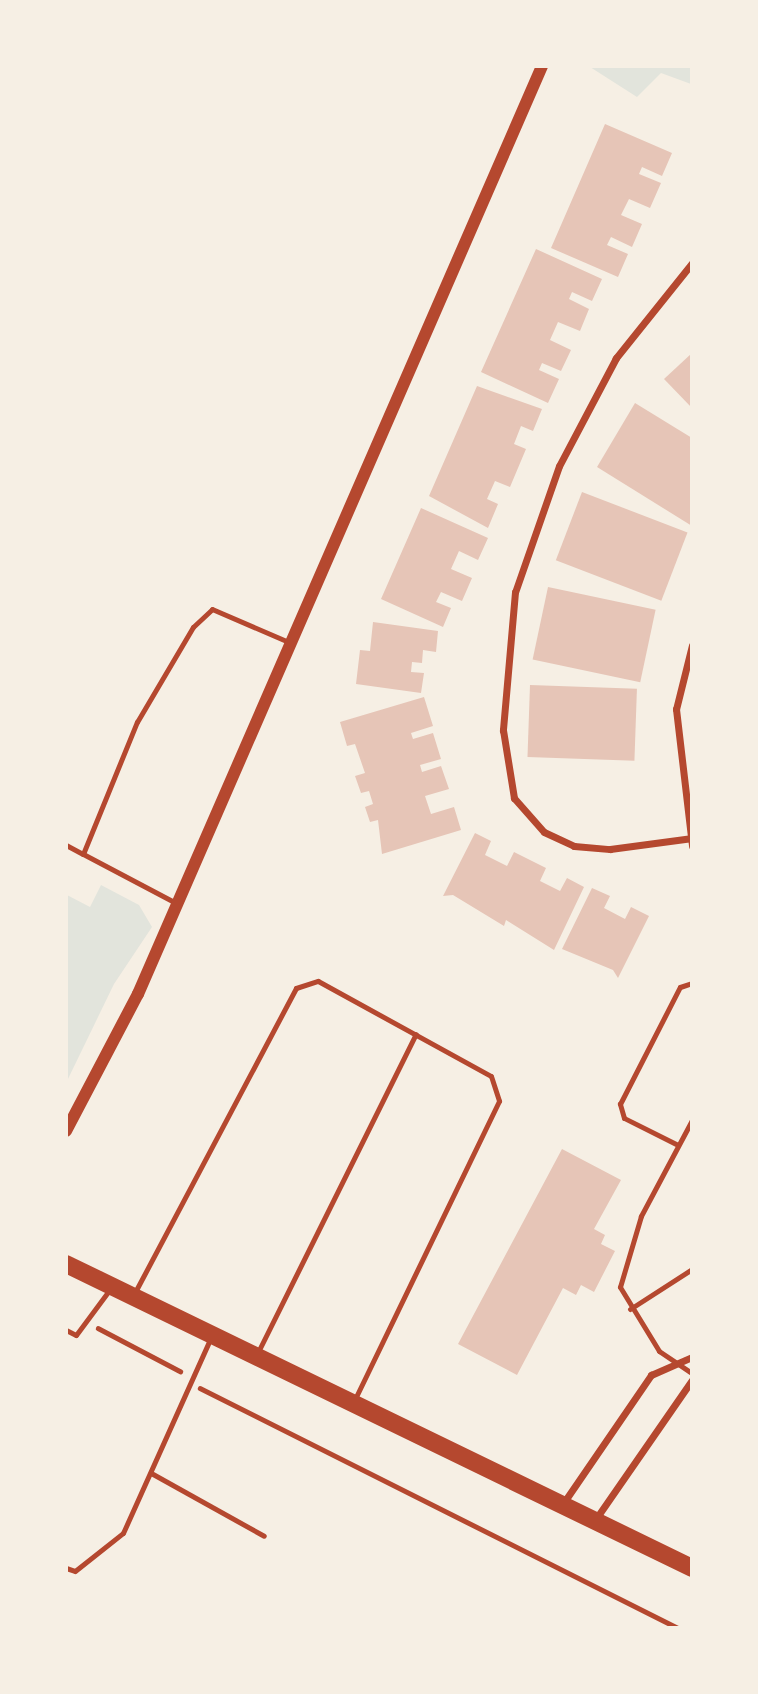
<!DOCTYPE html>
<html>
<head>
<meta charset="utf-8">
<style>
	body { margin:0 }
	#map { position:relative; width:758px; height:1694px; overflow:hidden; background:#f6efe4; font-family:"Roboto Condensed",sans-serif }
	div>[style] { position:absolute }
	.green>* { inset:0; background:#e2e4dc }
	.building>* { inset:0; background:#e6c5b7; transform-origin:0 0 }
	.path>* { height:4.5px; margin:-2.25px; padding:0 2.25px; transform-origin:2.25px; border-radius:2.25px; background:#b5482f }
	.service>* { height:5px; margin:-2.5px; padding:0 2.5px; transform-origin:2.5px; border-radius:2.5px; background:#b5482f }
	.minor>* { height:7px; margin:-3.5px; padding:0 3.5px; transform-origin:3.5px; border-radius:3.5px; background:#b5482f }
	.tertiary>* { height:12px; margin:-6px; padding:0 6px; transform-origin:6px; border-radius:6px; background:#b5482f }
	.primary>* { height:18px; margin:-9px; padding:0 9px; transform-origin:9px; border-radius:9px; background:#b5482f }
	span { translate:-50% -50%; white-space:nowrap; text-align:center; line-height:1.15; -webkit-text-stroke:5px #f6efe4; paint-order:stroke }
	.frame { position:absolute; inset:0; border:68px solid #f6efe4; pointer-events:none }
</style>
</head>
<body>
<div id="map">
	<div class="green">
		<div style="clip-path:polygon(590px 67px,691px 67px,691px 84px,661px 73px,637px 97px)"></div>
		<div style="clip-path:polygon(101px 885px,139px 905px,152px 927px,114px 984px,67px 1081px,67px 895px,90px 907px)"></div>
	</div>
	<div class="building">
		<div style="clip-path:polygon(605px 124px,672px 153px,662px 176px,642px 167px,639px 174px,661px 183px,650px 208px,629px 199px,621px 215px,642px 224px,632px 247px,611px 237px,607px 245px,628px 254px,618px 277px,551px 248px)"></div>
		<div style="clip-path:polygon(536px 249px,602px 279px,592px 301px,572px 292px,569px 299px,589px 309px,580px 331px,558px 322px,550px 340px,571px 350px,561px 371px,542px 363px,539px 370px,559px 379px,548px 403px,481px 372px)"></div>
		<div style="clip-path:polygon(692px 353px,692px 408px,664px 379px)"></div>
		<div style="clip-path:polygon(477px 386px,542px 409px,533px 431px,521px 426px,514px 444px,526px 449px,510px 487px,495px 481px,487px 499px,498px 504px,488px 528px,429px 496px)"></div>
		<div style="clip-path:polygon(635px 403px,692px 438px,692px 526px,597px 467px)"></div>
		<div style="left:582px;top:492px;width:113px;height:73px;rotate:21deg"></div>
		<div style="clip-path:polygon(421px 508px,488px 538px,478px 560px,459px 551px,451px 569px,472px 578px,462px 601px,441px 592px,436px 602px,451px 608px,443px 627px,381px 599px)"></div>
		<div style="left:548px;top:587px;width:110px;height:74px;rotate:12deg"></div>
		<div style="clip-path:polygon(373px 622px,438px 631px,436px 652px,423px 650px,422px 663px,412px 662px,411px 672px,424px 673px,421px 693px,356px 684px,360px 650px,370px 651px)"></div>
		<div style="left:530px;top:685px;width:107px;height:72px;rotate:2deg"></div>
		<div style="clip-path:polygon(424px 697px,433px 726px,411px 733px,413px 739px,433px 733px,441px 759px,420px 765px,422px 772px,441px 766px,449px 789px,425px 796px,431px 814px,454px 807px,461px 830px,382px 854px,378px 820px,370px 822px,365px 807px,373px 804px,369px 791px,361px 793px,355px 776px,365px 773px,355px 744px,347px 746px,340px 722px)"></div>
		<div style="clip-path:polygon(475px 833px,491px 841px,485px 855px,507px 866px,514px 852px,546px 868px,540px 881px,560px 891px,567px 878px,584px 887px,554px 950px,506px 920px,504px 926px,453px 895px,443px 896px)"></div>
		<div style="clip-path:polygon(592px 888px,610px 896px,604px 908px,625px 919px,631px 907px,649px 916px,618px 978px,613px 970px,562px 949px)"></div>
		<div style="clip-path:polygon(562px 1149px,621px 1180px,594px 1229px,605px 1235px,601px 1244px,615px 1251px,594px 1292px,581px 1285px,576px 1295px,563px 1288px,517px 1375px,458px 1344px)"></div>
	</div>
	<div class="path">
		<div style="left:98px;top:1328px;width:93px;rotate:27.7deg"></div>
		<div style="left:200px;top:1388px;width:535px;rotate:26.66deg"></div>
	</div>
	<div class="service">
		<div style="left:66px;top:845px;width:19px;rotate:28deg"></div>
		<div style="left:176px;top:903px;width:105px;rotate:-152.2deg"></div>
		<div style="left:83px;top:854px;width:143px;rotate:-67.8deg"></div>
		<div style="left:137px;top:722px;width:110px;rotate:-59.5deg"></div>
		<div style="left:193px;top:627px;width:26px;rotate:-43deg"></div>
		<div style="left:212px;top:609px;width:86px;rotate:23.3deg"></div>
		<div style="left:692px;top:1120px;width:109px;rotate:118deg"></div>
		<div style="left:641px;top:1216px;width:74px;rotate:106.5deg"></div>
		<div style="left:620px;top:1287px;width:75px;rotate:58.6deg"></div>
		<div style="left:659px;top:1351px;width:40px;rotate:34deg"></div>
		<div style="left:678px;top:1145px;width:60px;rotate:-153.4deg"></div>
		<div style="left:624px;top:1118px;width:15px;rotate:-106deg"></div>
		<div style="left:620px;top:1104px;width:131px;rotate:-62.9deg"></div>
		<div style="left:680px;top:987px;width:13px;rotate:-18deg"></div>
		<div style="left:134px;top:1294px;width:346px;rotate:-62.1deg"></div>
		<div style="left:296px;top:988px;width:23px;rotate:-18deg"></div>
		<div style="left:318px;top:981px;width:197px;rotate:28.8deg"></div>
		<div style="left:491px;top:1076px;width:26px;rotate:72deg"></div>
		<div style="left:499px;top:1101px;width:331px;rotate:115.8deg"></div>
		<div style="left:630px;top:1309px;width:74px;rotate:-32.8deg"></div>
		<div style="left:66px;top:1330px;width:11px;rotate:27deg"></div>
		<div style="left:76px;top:1335px;width:57px;rotate:-53.5deg"></div>
		<div style="left:257px;top:1354px;width:357px;rotate:-63.6deg"></div>
		<div style="left:151px;top:1473px;width:129px;rotate:29.1deg"></div>
		<div style="left:66px;top:1568px;width:9px;rotate:18deg"></div>
		<div style="left:75px;top:1571px;width:61px;rotate:-38.4deg"></div>
		<div style="left:123px;top:1533px;width:215px;rotate:-65.8deg"></div>
	</div>
	<div class="minor">
		<div style="left:692px;top:263px;width:122px;rotate:128.7deg"></div>
		<div style="left:616px;top:358px;width:122px;rotate:117.8deg"></div>
		<div style="left:559px;top:466px;width:133px;rotate:109.2deg"></div>
		<div style="left:515px;top:592px;width:139px;rotate:95deg"></div>
		<div style="left:503px;top:730px;width:69px;rotate:80.8deg"></div>
		<div style="left:514px;top:798px;width:45px;rotate:48.6deg"></div>
		<div style="left:544px;top:832px;width:33px;rotate:25deg"></div>
		<div style="left:574px;top:846px;width:36px;rotate:5deg"></div>
		<div style="left:610px;top:849px;width:83px;rotate:-7.6deg"></div>
		<div style="left:692px;top:645px;width:66px;rotate:104deg"></div>
		<div style="left:676px;top:709px;width:138px;rotate:83.3deg"></div>
		<div style="left:562px;top:1505px;width:158px;rotate:-55.6deg"></div>
		<div style="left:651px;top:1375px;width:45px;rotate:-23.7deg"></div>
		<div style="left:595px;top:1520px;width:170px;rotate:-55.3deg"></div>
	</div>
	<div class="tertiary">
		<div style="left:66px;top:1131px;width:155px;rotate:-62.3deg"></div>
		<div style="left:138px;top:994px;width:1012px;rotate:-66.47deg"></div>
	</div>
	<div class="primary">
		<div style="left:66px;top:1264px;width:696px;rotate:25.9deg"></div>
	</div>
	<div class="frame"></div>
</div>
</body>
</html>
